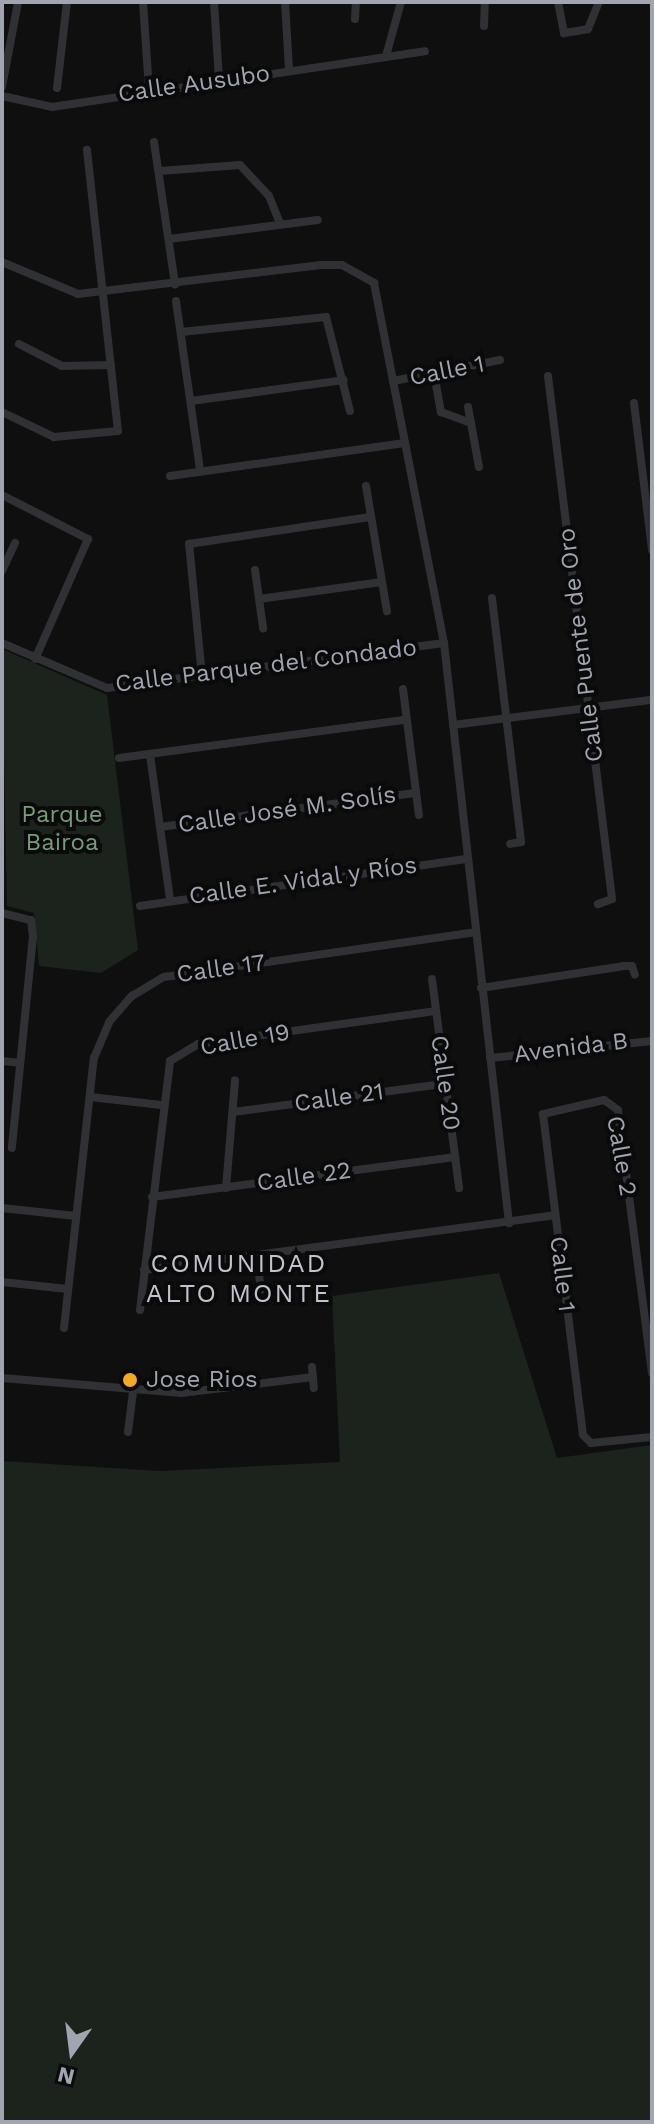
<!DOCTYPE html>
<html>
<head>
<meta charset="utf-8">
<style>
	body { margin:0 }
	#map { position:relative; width:654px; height:2124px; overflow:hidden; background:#0f0f10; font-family:"Work Sans",sans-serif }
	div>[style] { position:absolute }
	.green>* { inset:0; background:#1b231c }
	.minor>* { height:8px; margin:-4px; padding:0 4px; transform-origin:4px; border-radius:4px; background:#303135 }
	.dots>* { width:22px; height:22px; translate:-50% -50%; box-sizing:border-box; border:4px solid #0a0a0b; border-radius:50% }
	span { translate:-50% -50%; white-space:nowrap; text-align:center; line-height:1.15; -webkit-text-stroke:8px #0a0a0b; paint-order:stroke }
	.street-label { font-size:24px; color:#a0a5b1 }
	.park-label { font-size:24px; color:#779c79 }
	.poi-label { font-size:24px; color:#a0a5b1 }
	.left { translate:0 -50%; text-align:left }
	.neighbourhood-label { font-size:26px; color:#c1c4cd; letter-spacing:2px }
	.frame { position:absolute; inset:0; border:4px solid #a0a5b1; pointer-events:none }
	.north { position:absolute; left:32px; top:2012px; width:80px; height:80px; -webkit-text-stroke:6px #0a0a0b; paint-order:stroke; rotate:194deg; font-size:22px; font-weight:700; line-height:32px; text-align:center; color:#a0a5b1 }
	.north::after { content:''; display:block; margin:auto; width:28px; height:36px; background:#a0a5b1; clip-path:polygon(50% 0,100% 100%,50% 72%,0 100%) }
</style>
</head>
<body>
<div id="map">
	<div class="green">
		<div style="clip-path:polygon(2px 649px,107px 695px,138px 950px,101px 973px,39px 966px,34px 913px,7px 906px)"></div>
		<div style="clip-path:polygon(499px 1273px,557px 1458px,652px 1445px,652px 2122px,2px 2122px,2px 1461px,160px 1471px,340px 1462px,332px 1296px)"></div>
	</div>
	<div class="minor">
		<div style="left:143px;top:2px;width:87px;rotate:86.1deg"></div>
		<div style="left:214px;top:2px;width:77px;rotate:86.3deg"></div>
		<div style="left:285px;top:2px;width:68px;rotate:86.6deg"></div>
		<div style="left:558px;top:2px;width:32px;rotate:79deg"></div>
		<div style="left:564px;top:33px;width:24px;rotate:-9deg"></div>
		<div style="left:588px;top:29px;width:29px;rotate:-68deg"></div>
		<div style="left:355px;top:19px;width:17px;rotate:-87deg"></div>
		<div style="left:484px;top:26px;width:24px;rotate:-88deg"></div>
		<div style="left:386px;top:56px;width:56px;rotate:-74.5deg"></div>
		<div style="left:2px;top:87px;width:86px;rotate:-79.3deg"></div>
		<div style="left:57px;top:88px;width:87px;rotate:-83.4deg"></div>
		<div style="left:2px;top:96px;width:51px;rotate:12.4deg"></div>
		<div style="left:52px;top:107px;width:377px;rotate:-8.5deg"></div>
		<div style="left:154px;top:142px;width:144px;rotate:81.6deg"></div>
		<div style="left:160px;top:171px;width:80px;rotate:-4.3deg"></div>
		<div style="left:240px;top:165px;width:42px;rotate:46.9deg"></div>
		<div style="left:269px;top:196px;width:29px;rotate:68deg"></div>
		<div style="left:169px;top:239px;width:150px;rotate:-7.3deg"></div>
		<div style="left:2px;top:262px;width:82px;rotate:22.8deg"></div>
		<div style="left:78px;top:294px;width:245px;rotate:-6.8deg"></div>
		<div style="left:321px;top:265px;width:21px"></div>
		<div style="left:342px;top:265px;width:37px;rotate:29deg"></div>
		<div style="left:374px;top:283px;width:367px;rotate:79deg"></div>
		<div style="left:444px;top:643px;width:584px;rotate:83.61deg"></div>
		<div style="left:176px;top:301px;width:171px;rotate:81.9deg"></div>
		<div style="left:181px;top:332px;width:146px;rotate:-5.9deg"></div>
		<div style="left:326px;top:317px;width:97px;rotate:75.7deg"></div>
		<div style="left:19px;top:344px;width:48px;rotate:27.1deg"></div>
		<div style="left:62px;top:366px;width:49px;rotate:-1.2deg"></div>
		<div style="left:434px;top:373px;width:40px;rotate:80deg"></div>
		<div style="left:441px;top:412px;width:32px;rotate:20deg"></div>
		<div style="left:548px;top:376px;width:527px;rotate:83.02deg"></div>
		<div style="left:612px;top:899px;width:15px;rotate:160deg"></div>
		<div style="left:393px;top:381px;width:109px;rotate:-11.1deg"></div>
		<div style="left:191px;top:401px;width:154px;rotate:-7.8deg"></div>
		<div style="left:634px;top:403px;width:148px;rotate:83deg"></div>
		<div style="left:468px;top:407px;width:61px;rotate:79.6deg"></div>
		<div style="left:2px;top:412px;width:58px;rotate:25.7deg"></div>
		<div style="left:54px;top:437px;width:64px;rotate:-5.4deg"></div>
		<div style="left:118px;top:431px;width:283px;rotate:-96.3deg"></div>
		<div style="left:170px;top:476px;width:237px;rotate:-8deg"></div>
		<div style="left:366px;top:486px;width:127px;rotate:80.5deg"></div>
		<div style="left:2px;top:495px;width:97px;rotate:27.1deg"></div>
		<div style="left:88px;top:539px;width:131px;rotate:113.8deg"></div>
		<div style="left:255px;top:570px;width:59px;rotate:82.1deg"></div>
		<div style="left:2px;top:571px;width:31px;rotate:-65deg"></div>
		<div style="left:492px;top:598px;width:246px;rotate:83.2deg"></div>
		<div style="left:521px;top:842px;width:11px;rotate:170deg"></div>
		<div style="left:259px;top:599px;width:124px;rotate:-7.9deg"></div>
		<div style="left:2px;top:643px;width:114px;rotate:23.2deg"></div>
		<div style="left:107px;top:688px;width:340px;rotate:-7.6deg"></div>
		<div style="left:202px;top:676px;width:133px;rotate:-95.6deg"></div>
		<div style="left:189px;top:544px;width:183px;rotate:-8.5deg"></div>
		<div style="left:403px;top:689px;width:127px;rotate:82.8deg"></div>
		<div style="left:453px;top:725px;width:201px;rotate:-7.2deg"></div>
		<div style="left:150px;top:755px;width:145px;rotate:82.1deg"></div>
		<div style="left:119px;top:758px;width:289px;rotate:-7.6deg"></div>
		<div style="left:160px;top:827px;width:257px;rotate:-7.6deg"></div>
		<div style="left:140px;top:906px;width:331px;rotate:-8.2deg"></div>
		<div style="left:2px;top:913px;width:30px;rotate:14deg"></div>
		<div style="left:31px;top:920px;width:16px;rotate:83deg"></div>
		<div style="left:33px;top:936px;width:213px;rotate:95.7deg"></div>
		<div style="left:432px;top:979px;width:211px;rotate:82.6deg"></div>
		<div style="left:481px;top:988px;width:145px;rotate:-8.7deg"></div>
		<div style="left:624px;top:966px;width:8px"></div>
		<div style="left:632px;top:966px;width:9px;rotate:72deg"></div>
		<div style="left:490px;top:1058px;width:163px;rotate:-6deg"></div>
		<div style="left:2px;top:1061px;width:18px;rotate:6deg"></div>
		<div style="left:90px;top:1097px;width:72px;rotate:6.3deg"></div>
		<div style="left:233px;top:1112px;width:213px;rotate:-7.6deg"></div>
		<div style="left:226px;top:1188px;width:108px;rotate:-85.2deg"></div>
		<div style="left:152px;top:1197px;width:306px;rotate:-7.5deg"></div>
		<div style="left:2px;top:1208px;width:74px;rotate:6.2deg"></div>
		<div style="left:257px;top:1258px;width:32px;rotate:83deg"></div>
		<div style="left:144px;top:1270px;width:414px;rotate:-7.6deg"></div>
		<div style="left:2px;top:1282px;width:66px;rotate:6.1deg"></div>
		<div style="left:140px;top:1310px;width:251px;rotate:-83.1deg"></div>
		<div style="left:170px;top:1061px;width:33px;rotate:-31deg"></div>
		<div style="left:198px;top:1044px;width:239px;rotate:-7.9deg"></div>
		<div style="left:64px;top:1328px;width:272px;rotate:-83.7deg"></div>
		<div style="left:94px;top:1058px;width:39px;rotate:-67deg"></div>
		<div style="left:109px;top:1022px;width:35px;rotate:-49deg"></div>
		<div style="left:132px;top:996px;width:37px;rotate:-31deg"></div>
		<div style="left:164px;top:977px;width:314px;rotate:-8.2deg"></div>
		<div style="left:312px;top:1367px;width:21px;rotate:85deg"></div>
		<div style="left:652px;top:1373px;width:265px;rotate:-97.4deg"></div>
		<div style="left:618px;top:1110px;width:17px;rotate:-144deg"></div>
		<div style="left:604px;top:1100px;width:63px;rotate:167.1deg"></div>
		<div style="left:543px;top:1114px;width:323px;rotate:82.9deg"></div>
		<div style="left:583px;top:1435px;width:11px;rotate:45deg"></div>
		<div style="left:591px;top:1443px;width:61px;rotate:-5.6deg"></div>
		<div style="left:2px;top:1378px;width:180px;rotate:4.8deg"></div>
		<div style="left:181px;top:1393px;width:133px;rotate:-6.9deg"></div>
		<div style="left:128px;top:1432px;width:40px;rotate:-82.9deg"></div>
	</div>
	<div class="dots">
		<div style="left:130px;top:1380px;background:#efaa28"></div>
	</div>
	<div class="street-label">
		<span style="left:194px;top:84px;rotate:-8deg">Calle Ausubo</span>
		<span style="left:447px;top:371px;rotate:-11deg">Calle 1</span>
		<span style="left:581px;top:645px;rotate:-97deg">Calle Puente de Oro</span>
		<span style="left:266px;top:666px;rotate:-7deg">Calle Parque del Condado</span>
		<span style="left:287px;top:810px;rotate:-8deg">Calle José M. Solís</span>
		<span style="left:303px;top:881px;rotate:-8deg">Calle E. Vidal y Ríos</span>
		<span style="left:221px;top:969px;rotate:-8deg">Calle 17</span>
		<span style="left:245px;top:1040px;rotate:-10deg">Calle 19</span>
		<span style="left:571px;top:1048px;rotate:-7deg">Avenida B</span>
		<span style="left:445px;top:1083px;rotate:82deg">Calle 20</span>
		<span style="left:339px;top:1098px;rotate:-8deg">Calle 21</span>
		<span style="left:621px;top:1156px;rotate:80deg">Calle 2</span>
		<span style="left:304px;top:1177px;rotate:-8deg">Calle 22</span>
		<span style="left:562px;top:1274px;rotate:83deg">Calle 1</span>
	</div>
	<div class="park-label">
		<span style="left:62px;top:829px">Parque<br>Bairoa</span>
	</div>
	<div class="poi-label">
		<span class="left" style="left:146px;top:1380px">Jose Rios</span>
	</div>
	<div class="neighbourhood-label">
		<span style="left:239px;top:1279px">COMUNIDAD<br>ALTO MONTE</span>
	</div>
	<div class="frame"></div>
	<div class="north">N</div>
</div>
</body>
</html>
